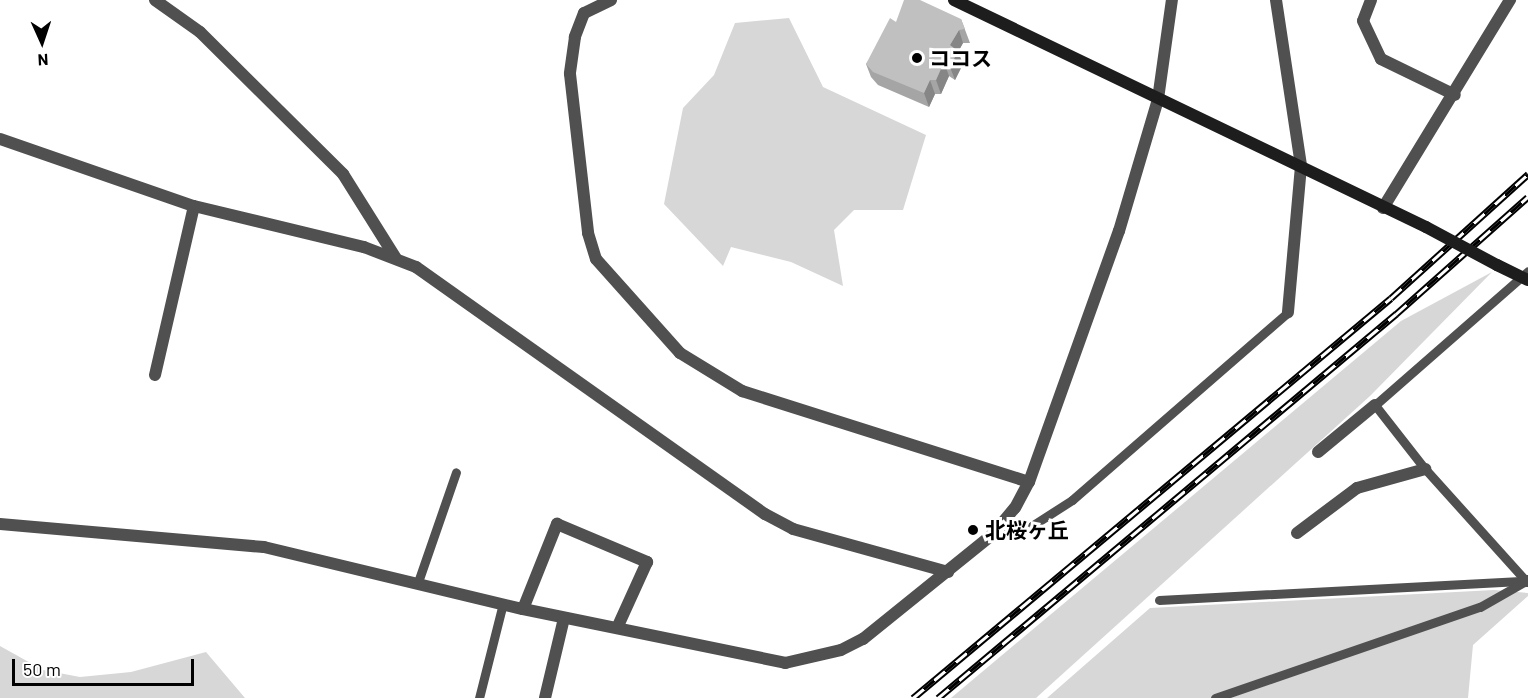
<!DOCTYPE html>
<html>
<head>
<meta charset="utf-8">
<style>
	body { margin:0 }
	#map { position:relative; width:1528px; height:698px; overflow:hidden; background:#fff; font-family:Barlow,"Noto Sans JP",sans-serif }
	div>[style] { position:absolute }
	.green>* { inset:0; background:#d7d7d7 }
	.lane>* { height:9px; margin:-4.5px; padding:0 4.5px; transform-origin:4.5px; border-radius:4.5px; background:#505050 }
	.street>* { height:12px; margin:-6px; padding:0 6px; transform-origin:6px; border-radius:6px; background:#505050 }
	.secondary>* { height:12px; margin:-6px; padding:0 6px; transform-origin:6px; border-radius:6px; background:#1d1d1d }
	.rail>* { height:7px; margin-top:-3.5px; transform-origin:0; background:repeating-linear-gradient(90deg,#fff 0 14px,#000 0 28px); box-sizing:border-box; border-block:2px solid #000 }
	.secondary-bridge>* { height:12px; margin:-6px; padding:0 6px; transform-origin:6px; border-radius:6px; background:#1d1d1d }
	.wall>* { inset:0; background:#a5a5a5 }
	.shaded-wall>* { inset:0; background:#868686 }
	.building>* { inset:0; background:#c0c0c0 }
	.dots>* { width:16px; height:16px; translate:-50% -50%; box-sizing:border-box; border:3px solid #fff; border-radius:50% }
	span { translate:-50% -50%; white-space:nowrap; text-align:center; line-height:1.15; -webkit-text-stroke:6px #fff; paint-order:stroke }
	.poi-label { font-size:21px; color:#000; font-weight:700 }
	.left { translate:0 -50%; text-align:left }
	.north { position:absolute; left:12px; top:12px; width:60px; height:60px; -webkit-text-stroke:4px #fff; paint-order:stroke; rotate:177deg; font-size:16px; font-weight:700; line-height:24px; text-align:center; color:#000 }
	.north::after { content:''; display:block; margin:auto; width:21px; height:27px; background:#000; clip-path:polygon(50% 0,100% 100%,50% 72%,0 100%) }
	.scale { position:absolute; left:12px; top:659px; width:182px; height:27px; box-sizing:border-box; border:3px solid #000; border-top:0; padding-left:8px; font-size:18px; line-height:21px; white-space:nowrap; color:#000; -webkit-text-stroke:4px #fff; paint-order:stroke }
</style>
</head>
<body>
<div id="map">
	<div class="green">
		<div style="clip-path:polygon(789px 18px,823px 87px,926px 135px,903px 210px,854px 210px,834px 230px,843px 286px,791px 262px,731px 247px,723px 266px,664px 204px,683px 108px,714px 75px,735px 23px)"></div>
		<div style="clip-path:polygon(1492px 272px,1370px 396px,1036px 698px,951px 698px,1401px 321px)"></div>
		<div style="clip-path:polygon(1494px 590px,1528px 593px,1528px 596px,1473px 645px,1468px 698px,1047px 698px,1150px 608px)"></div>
		<div style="clip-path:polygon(0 646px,43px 670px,80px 677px,131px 672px,206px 652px,245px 698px,0 698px)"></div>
	</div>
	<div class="lane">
		<div style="left:992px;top:535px;width:39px;rotate:-12deg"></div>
		<div style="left:1030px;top:527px;width:50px;rotate:-32.7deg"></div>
		<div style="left:1072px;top:500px;width:286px;rotate:-41deg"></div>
		<div style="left:1526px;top:581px;width:151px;rotate:-132deg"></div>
		<div style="left:1425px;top:469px;width:81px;rotate:-128deg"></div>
		<div style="left:1375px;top:405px;width:203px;rotate:-41.2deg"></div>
		<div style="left:418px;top:582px;width:116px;rotate:-70.9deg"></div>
		<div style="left:1159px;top:600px;width:367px;rotate:-3deg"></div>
		<div style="left:479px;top:698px;width:98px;rotate:-75.8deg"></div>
		<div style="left:1215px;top:698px;width:280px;rotate:-19deg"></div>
		<div style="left:1480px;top:607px;width:51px;rotate:-29.6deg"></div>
	</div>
	<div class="street">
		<div style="left:155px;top:0;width:55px;rotate:35.4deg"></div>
		<div style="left:200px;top:32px;width:202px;rotate:44.8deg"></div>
		<div style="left:343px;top:174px;width:98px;rotate:57.9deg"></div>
		<div style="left:611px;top:0;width:30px;rotate:154deg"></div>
		<div style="left:584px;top:13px;width:26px;rotate:111deg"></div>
		<div style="left:575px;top:37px;width:37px;rotate:98deg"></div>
		<div style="left:570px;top:74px;width:160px;rotate:83.5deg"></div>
		<div style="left:588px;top:233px;width:27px;rotate:73deg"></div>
		<div style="left:596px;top:259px;width:126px;rotate:48.2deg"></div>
		<div style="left:680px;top:353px;width:73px;rotate:31.5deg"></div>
		<div style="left:742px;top:391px;width:301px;rotate:17.6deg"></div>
		<div style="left:1276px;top:0;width:168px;rotate:81.4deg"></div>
		<div style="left:1301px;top:166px;width:147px;rotate:95.1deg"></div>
		<div style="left:1371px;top:0;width:22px;rotate:111deg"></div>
		<div style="left:1363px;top:21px;width:42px;rotate:64.7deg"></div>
		<div style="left:1381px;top:59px;width:82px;rotate:25.9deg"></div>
		<div style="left:0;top:139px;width:205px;rotate:19.1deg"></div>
		<div style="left:194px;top:206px;width:175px;rotate:13.6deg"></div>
		<div style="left:364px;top:247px;width:56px;rotate:21deg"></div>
		<div style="left:416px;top:267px;width:428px;rotate:35.3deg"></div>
		<div style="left:765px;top:514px;width:32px;rotate:28deg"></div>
		<div style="left:793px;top:529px;width:161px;rotate:15.5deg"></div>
		<div style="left:1383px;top:208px;width:244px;rotate:-58.6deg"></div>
		<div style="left:155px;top:375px;width:173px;rotate:-77deg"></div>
		<div style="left:1318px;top:452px;width:74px;rotate:-39.5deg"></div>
		<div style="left:0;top:524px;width:265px;rotate:5deg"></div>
		<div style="left:264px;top:547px;width:266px;rotate:13.5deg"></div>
		<div style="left:523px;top:609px;width:268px;rotate:11.6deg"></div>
		<div style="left:785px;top:663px;width:57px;rotate:-13.1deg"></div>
		<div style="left:841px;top:650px;width:25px;rotate:-27deg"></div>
		<div style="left:863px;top:639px;width:166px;rotate:-38.9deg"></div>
		<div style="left:992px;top:535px;width:35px;rotate:-50deg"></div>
		<div style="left:1015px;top:508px;width:30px;rotate:-62deg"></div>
		<div style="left:1029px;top:482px;width:267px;rotate:-70.3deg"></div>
		<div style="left:1119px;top:231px;width:138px;rotate:-73.5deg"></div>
		<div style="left:1158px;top:99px;width:100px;rotate:-82deg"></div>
		<div style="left:1297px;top:533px;width:75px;rotate:-36.9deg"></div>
		<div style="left:1357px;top:488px;width:71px;rotate:-15.6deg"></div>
		<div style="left:1526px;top:581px;width:2px"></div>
		<div style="left:523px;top:609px;width:92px;rotate:-68.2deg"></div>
		<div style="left:557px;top:524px;width:98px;rotate:22.9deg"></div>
		<div style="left:647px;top:562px;width:72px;rotate:114.4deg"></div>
		<div style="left:545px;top:698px;width:82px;rotate:-76.6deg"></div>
	</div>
	<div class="secondary">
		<div style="left:954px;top:0;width:524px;rotate:25.68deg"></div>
		<div style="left:1497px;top:265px;width:34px;rotate:26deg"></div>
	</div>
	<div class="rail">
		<div style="left:913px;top:698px;width:623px;rotate:-39.92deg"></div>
		<div style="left:1391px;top:298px;width:185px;rotate:-42.1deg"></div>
		<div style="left:938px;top:698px;width:598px;rotate:-39.98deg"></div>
		<div style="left:1396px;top:314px;width:176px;rotate:-41.6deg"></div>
	</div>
	<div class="secondary-bridge">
		<div style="left:1426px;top:227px;width:81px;rotate:28.2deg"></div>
	</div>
	<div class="wall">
		<div style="clip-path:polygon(961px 19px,970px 43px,963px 43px,958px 52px,963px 64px,955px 80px,949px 76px,941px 94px,935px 94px,929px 107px,878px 85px,871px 77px,866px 64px,896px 22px)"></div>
	</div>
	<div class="shaded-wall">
		<div style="clip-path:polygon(959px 30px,963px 43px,958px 52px,963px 64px,955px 80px,950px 67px,950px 45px)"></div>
		<div style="clip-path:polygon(944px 62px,949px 76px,941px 94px,936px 80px)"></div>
		<div style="clip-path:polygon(930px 80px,935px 94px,929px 107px,924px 93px)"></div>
	</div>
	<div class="building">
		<div style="clip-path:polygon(904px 0,920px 0,961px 19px,965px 29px,959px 30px,950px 45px,958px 51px,950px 67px,944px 62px,936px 80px,930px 80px,924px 93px,873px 72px,866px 64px,890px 18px,896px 22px)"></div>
	</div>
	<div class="dots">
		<div style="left:917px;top:58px;background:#000"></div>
		<div style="left:973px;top:530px;background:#000"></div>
	</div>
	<div class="poi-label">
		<span class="left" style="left:929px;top:58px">ココス</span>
		<span class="left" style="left:985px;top:530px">北桜ヶ丘</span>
	</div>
	<div class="north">N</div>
	<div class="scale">50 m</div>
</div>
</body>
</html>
